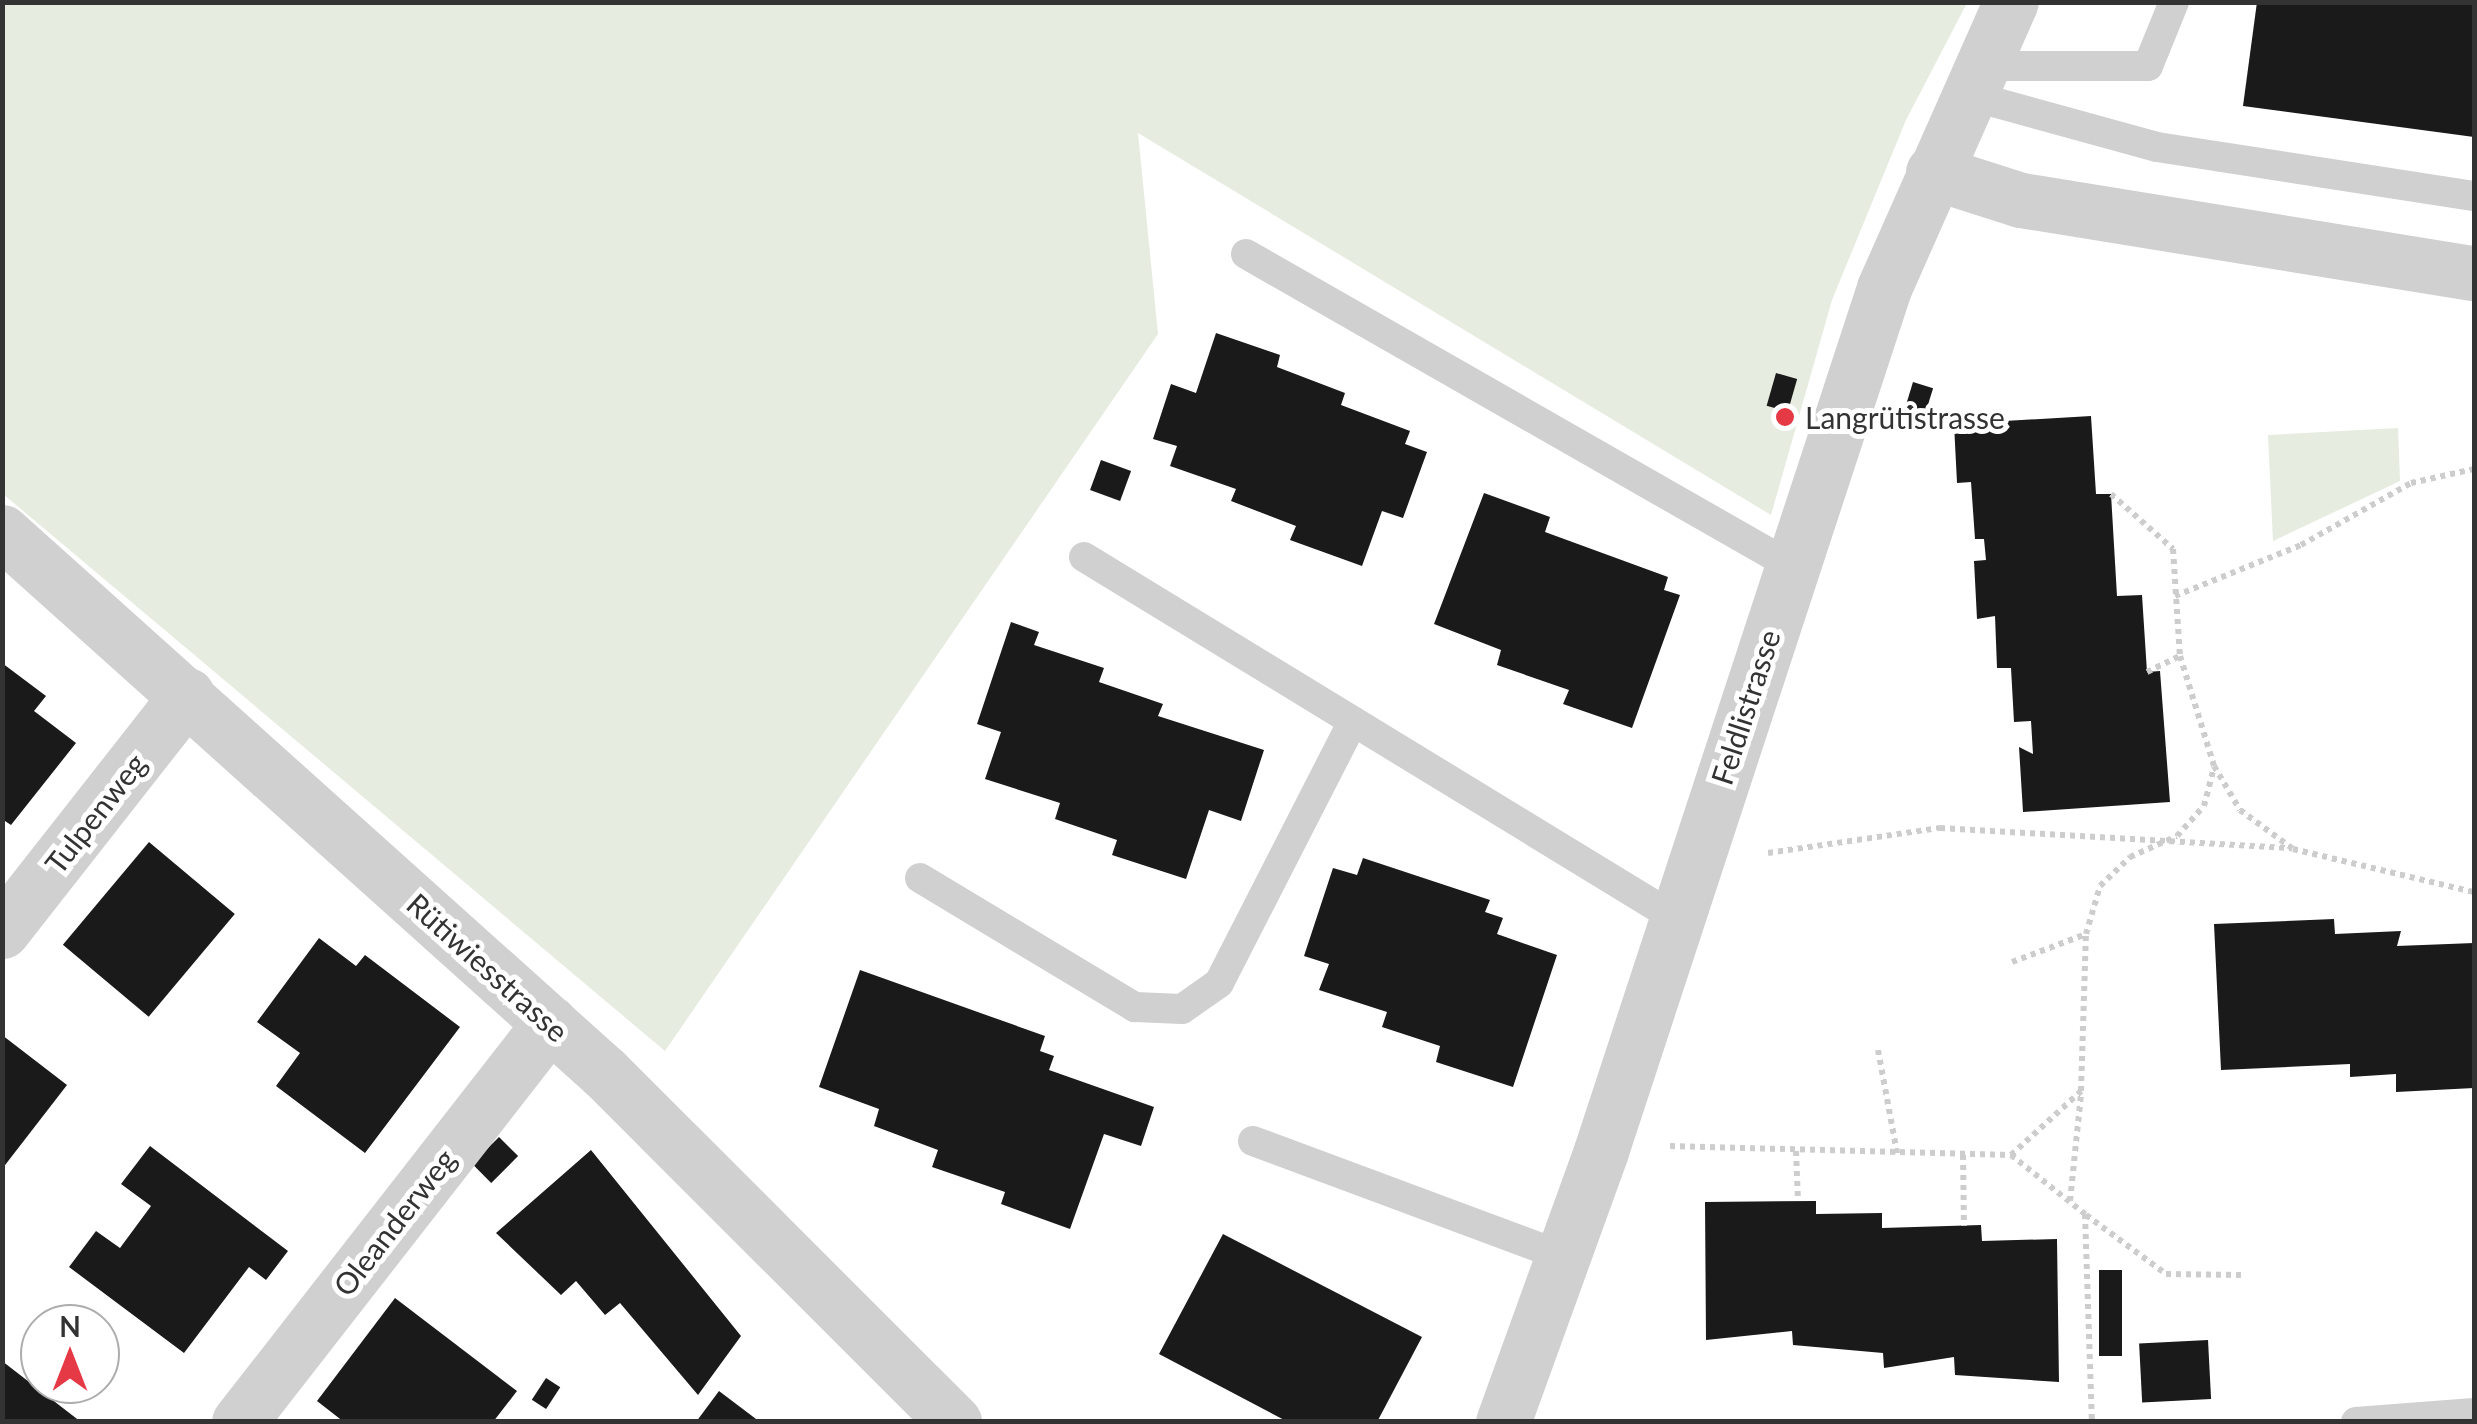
<!DOCTYPE html>
<html>
<head>
<meta charset="utf-8">
<style>
	body { margin:0 }
	#map { position:relative; width:2477px; height:1424px; overflow:hidden; background:#fff; font-family:Lato,sans-serif }
	div>[style] { position:absolute }
	.green>* { inset:0; background:#e6ecdf }
	.building>* { inset:0; background:#1a1a1a; transform-origin:0 0 }
	.path>* { height:6px; margin-top:-3px; transform-origin:0; background:repeating-linear-gradient(90deg,#cdcdcd 0 5px,transparent 0 10px) }
	.service>* { height:30px; margin:-15px; padding:0 15px; transform-origin:15px; border-radius:15px; background:#d0d0d0 }
	.minor>* { height:55px; margin:-27.5px; padding:0 27.5px; transform-origin:27.5px; border-radius:27.5px; background:#d0d0d0 }
	.tertiary>* { height:55px; margin:-27.5px; padding:0 27.5px; transform-origin:27.5px; border-radius:27.5px; background:#d0d0d0 }
	.dots>* { width:28px; height:28px; translate:-50% -50%; box-sizing:border-box; border:5px solid #fff; border-radius:50% }
	span { translate:-50% -50%; white-space:nowrap; text-align:center; line-height:1.15; -webkit-text-stroke:10px #fff; paint-order:stroke }
	.poi-label { font-size:30px; color:#333 }
	.left { translate:0 -50%; text-align:left }
	.street-label { font-size:30px; color:#333 }
	.frame { position:absolute; inset:0; border:5px solid #333; pointer-events:none }
	.north { position:absolute; left:20px; top:1304px; width:100px; height:100px; box-sizing:border-box; background:#fff; border:2px solid #adadad; border-radius:50%; rotate:0deg; font-size:28px; font-weight:700; line-height:40px; text-align:center; color:#333 }
	.north::after { content:''; display:block; margin:auto; width:35px; height:45px; background:#e63946; clip-path:polygon(50% 0,100% 100%,50% 72%,0 100%) }
</style>
</head>
<body>
<div id="map">
	<div class="green">
		<div style="clip-path:polygon(3px 3px,1967px 3px,1906px 120px,1832px 300px,1771px 515px,1138px 133px,1158px 334px,665px 1051px,3px 494px)"></div>
		<div style="clip-path:polygon(2398px 428px,2400px 481px,2273px 541px,2268px 435px)"></div>
	</div>
	<div class="building">
		<div style="clip-path:polygon(2257px 2px,2474px 2px,2474px 137px,2243px 106px)"></div>
		<div style="clip-path:polygon(1216px 333px,1280px 355px,1277px 367px,1345px 393px,1341px 405px,1410px 431px,1405px 444px,1427px 452px,1403px 518px,1382px 511px,1362px 566px,1290px 540px,1296px 526px,1231px 501px,1236px 489px,1170px 466px,1177px 446px,1153px 439px,1171px 384px,1196px 393px)"></div>
		<div style="left:1776px;top:373px;width:22px;height:34px;rotate:16deg"></div>
		<div style="left:1913px;top:382px;width:21px;height:35px;rotate:17deg"></div>
		<div style="clip-path:polygon(2091px 416px,2096px 494px,2111px 494px,2117px 596px,2142px 595px,2147px 672px,2160px 671px,2170px 802px,2023px 812px,2019px 747px,2033px 754px,2031px 721px,2014px 722px,2011px 668px,1997px 668px,1995px 616px,1977px 619px,1974px 561px,1986px 560px,1984px 539px,1975px 539px,1971px 482px,1957px 483px,1954px 424px)"></div>
		<div style="left:1101px;top:460px;width:32px;height:32px;rotate:20deg"></div>
		<div style="clip-path:polygon(1484px 493px,1550px 517px,1545px 532px,1668px 577px,1664px 590px,1680px 595px,1632px 728px,1563px 704px,1569px 690px,1497px 665px,1501px 650px,1434px 624px)"></div>
		<div style="clip-path:polygon(1011px 622px,1039px 632px,1034px 645px,1104px 668px,1099px 682px,1163px 704px,1158px 716px,1264px 750px,1241px 821px,1209px 810px,1186px 879px,1112px 855px,1117px 840px,1055px 819px,1060px 803px,985px 779px,1001px 732px,977px 724px)"></div>
		<div style="clip-path:polygon(2px 663px,46px 696px,34px 711px,76px 743px,11px 825px,2px 819px)"></div>
		<div style="left:149px;top:842px;width:112px;height:134px;rotate:40deg"></div>
		<div style="clip-path:polygon(1363px 858px,1490px 900px,1485px 912px,1503px 918px,1497px 934px,1557px 955px,1513px 1087px,1436px 1062px,1440px 1046px,1382px 1027px,1387px 1012px,1319px 990px,1329px 964px,1304px 956px,1333px 868px,1357px 875px)"></div>
		<div style="clip-path:polygon(2334px 919px,2335px 934px,2401px 931px,2397px 946px,2474px 943px,2474px 1088px,2396px 1092px,2396px 1074px,2350px 1077px,2350px 1064px,2221px 1070px,2214px 924px)"></div>
		<div style="clip-path:polygon(319px 938px,356px 966px,365px 955px,460px 1027px,365px 1153px,276px 1086px,300px 1053px,257px 1022px)"></div>
		<div style="clip-path:polygon(860px 970px,1045px 1036px,1040px 1051px,1054px 1056px,1049px 1070px,1154px 1107px,1141px 1146px,1104px 1134px,1070px 1229px,1001px 1204px,1005px 1192px,932px 1167px,938px 1150px,874px 1126px,879px 1109px,819px 1087px)"></div>
		<div style="clip-path:polygon(2px 1035px,67px 1085px,2px 1169px)"></div>
		<div style="left:499px;top:1137px;width:27px;height:38px;rotate:45deg"></div>
		<div style="clip-path:polygon(150px 1146px,288px 1251px,266px 1280px,249px 1267px,184px 1353px,69px 1267px,96px 1231px,120px 1248px,151px 1206px,121px 1184px)"></div>
		<div style="clip-path:polygon(591px 1150px,741px 1336px,698px 1395px,620px 1303px,605px 1315px,576px 1281px,561px 1295px,496px 1233px)"></div>
		<div style="clip-path:polygon(1816px 1201px,1816px 1214px,1882px 1213px,1882px 1228px,1981px 1225px,1982px 1241px,2057px 1239px,2059px 1382px,1955px 1375px,1954px 1357px,1884px 1368px,1883px 1353px,1793px 1345px,1792px 1331px,1706px 1340px,1705px 1202px)"></div>
		<div style="clip-path:polygon(1223px 1234px,1422px 1337px,1377px 1422px,1288px 1422px,1159px 1354px)"></div>
		<div style="left:2099px;top:1270px;width:23px;height:86px"></div>
		<div style="clip-path:polygon(395px 1298px,517px 1391px,493px 1422px,344px 1422px,317px 1401px)"></div>
		<div style="left:2208px;top:1340px;width:59px;height:69px;rotate:87deg"></div>
		<div style="clip-path:polygon(2px 1361px,81px 1422px,2px 1422px)"></div>
		<div style="left:546px;top:1378px;width:17px;height:26px;rotate:33deg"></div>
		<div style="clip-path:polygon(719px 1391px,760px 1422px,696px 1422px)"></div>
	</div>
	<div class="path">
		<div style="left:2111px;top:494px;width:83px;rotate:41.6deg"></div>
		<div style="left:2173px;top:549px;width:107px;rotate:86.3deg"></div>
		<div style="left:2180px;top:656px;width:115px;rotate:72.8deg"></div>
		<div style="left:2214px;top:766px;width:51px;rotate:59.4deg"></div>
		<div style="left:2240px;top:810px;width:66px;rotate:36.3deg"></div>
		<div style="left:2293px;top:849px;width:186px;rotate:13.4deg"></div>
		<div style="left:2175px;top:596px;width:136px;rotate:-22deg"></div>
		<div style="left:2301px;top:545px;width:126px;rotate:-29.4deg"></div>
		<div style="left:2411px;top:483px;width:65px;rotate:-12.5deg"></div>
		<div style="left:2147px;top:672px;width:37px;rotate:-26deg"></div>
		<div style="left:1768px;top:853px;width:174px;rotate:-8.3deg"></div>
		<div style="left:1940px;top:828px;width:353px;rotate:3.3deg"></div>
		<div style="left:2012px;top:962px;width:79px;rotate:-20.7deg"></div>
		<div style="left:1878px;top:1050px;width:105px;rotate:79.5deg"></div>
		<div style="left:1670px;top:1146px;width:341px;rotate:1.5deg"></div>
		<div style="left:2011px;top:1155px;width:95px;rotate:38.6deg"></div>
		<div style="left:2085px;top:1214px;width:208px;rotate:88.1deg"></div>
		<div style="left:1796px;top:1151px;width:50px;rotate:87.7deg"></div>
		<div style="left:1963px;top:1155px;width:71px;rotate:89.2deg"></div>
		<div style="left:2011px;top:1155px;width:95px;rotate:-42.4deg"></div>
		<div style="left:2081px;top:1091px;width:157px;rotate:-88.2deg"></div>
		<div style="left:2086px;top:934px;width:50px;rotate:-73.7deg"></div>
		<div style="left:2100px;top:886px;width:42px;rotate:-44deg"></div>
		<div style="left:2130px;top:857px;width:51px;rotate:-24.1deg"></div>
		<div style="left:2177px;top:836px;width:40px;rotate:-48deg"></div>
		<div style="left:2204px;top:806px;width:40px;rotate:-75.6deg"></div>
		<div style="left:2070px;top:1201px;width:108px;rotate:-84.1deg"></div>
		<div style="left:2086px;top:1215px;width:99px;rotate:36.4deg"></div>
		<div style="left:2166px;top:1274px;width:75px;rotate:0.8deg"></div>
	</div>
	<div class="service">
		<div style="left:1981px;top:66px;width:167px"></div>
		<div style="left:2148px;top:66px;width:69px;rotate:-67.9deg"></div>
		<div style="left:1968px;top:95px;width:196px;rotate:15.4deg"></div>
		<div style="left:2157px;top:147px;width:321px;rotate:8.8deg"></div>
		<div style="left:1246px;top:254px;width:627px;rotate:29.76deg"></div>
		<div style="left:1084px;top:557px;width:695px;rotate:31.4deg"></div>
		<div style="left:920px;top:878px;width:251px;rotate:31deg"></div>
		<div style="left:1135px;top:1007px;width:47px;rotate:2.4deg"></div>
		<div style="left:1182px;top:1009px;width:45px;rotate:-35.1deg"></div>
		<div style="left:1219px;top:983px;width:294px;rotate:-62.9deg"></div>
		<div style="left:1253px;top:1141px;width:331px;rotate:20.4deg"></div>
		<div style="left:2356px;top:1422px;width:118px;rotate:-4.4deg"></div>
	</div>
	<div class="minor">
		<div style="left:1933px;top:172px;width:92px;rotate:17.7deg"></div>
		<div style="left:2021px;top:200px;width:459px;rotate:9.2deg"></div>
		<div style="left:2px;top:532px;width:810px;rotate:41.9deg"></div>
		<div style="left:605px;top:1073px;width:494px;rotate:45deg"></div>
		<div style="left:2px;top:931px;width:300px;rotate:-51.9deg"></div>
		<div style="left:239px;top:1422px;width:506px;rotate:-52.07deg"></div>
	</div>
	<div class="tertiary">
		<div style="left:1503px;top:1422px;width:288px;rotate:-70.1deg"></div>
		<div style="left:1601px;top:1151px;width:908px;rotate:-71.84deg"></div>
		<div style="left:1884px;top:288px;width:313px;rotate:-66.1deg"></div>
	</div>
	<div class="dots">
		<div style="left:1785px;top:417px;background:#e63946"></div>
	</div>
	<div class="poi-label">
		<span class="left" style="left:1805px;top:417px">Langrütistrasse</span>
	</div>
	<div class="street-label">
		<span style="left:1745px;top:707px;rotate:-72deg">Feldlistrasse</span>
		<span style="left:95px;top:813px;rotate:-52deg">Tulpenweg</span>
		<span style="left:488px;top:967px;rotate:42deg">Rütiwiesstrasse</span>
		<span style="left:394px;top:1222px;rotate:-52deg">Oleanderweg</span>
	</div>
	<div class="frame"></div>
	<div class="north">N</div>
</div>
</body>
</html>
